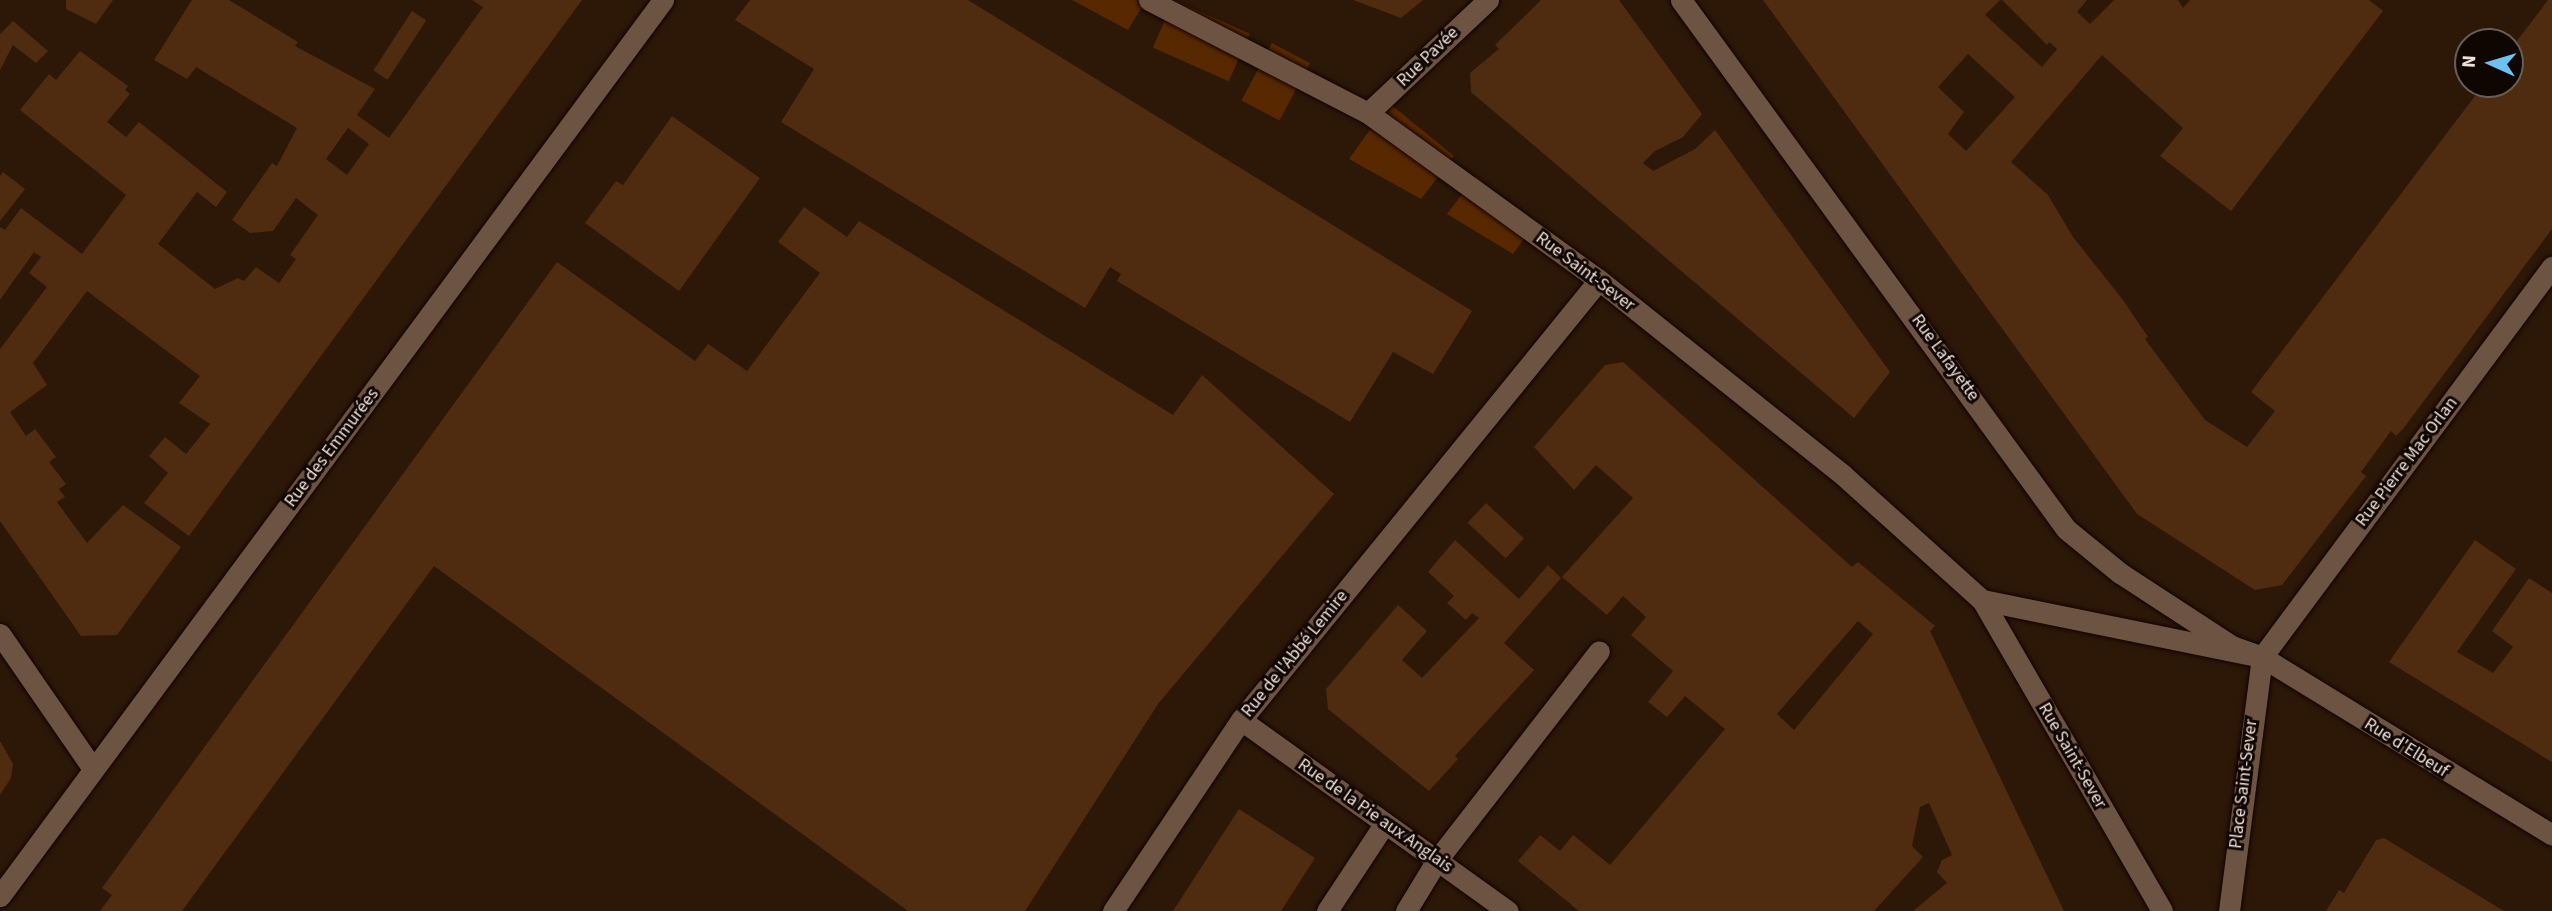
<!DOCTYPE html>
<html>
<head>
<meta charset="utf-8">
<style>
	body { margin:0 }
	#map { position:relative; width:2552px; height:911px; overflow:hidden; background:#2d1808; font-family:"Source Sans 3",sans-serif }
	div>[style] { position:absolute }
	.green>* { inset:0; background:#582900; transform-origin:0 0 }
	.building>* { inset:0; background:#4f2b0f; transform-origin:0 0 }
	.roads { filter:drop-shadow(0 0 2px #140300) drop-shadow(0 0 2px #140300) }
	.minor>* { height:21px; margin:-10.5px; padding:0 10.5px; transform-origin:10.5px; border-radius:10.5px; background:#6d5342 }
	span { translate:-50% -50%; white-space:nowrap; text-align:center; line-height:1.15; -webkit-text-stroke:6px #0f0602; paint-order:stroke }
	.street-label { font-size:18px; color:#f1e1d7 }
	.north { position:absolute; left:2454px; top:28px; width:70px; height:70px; box-sizing:border-box; background:#0f0602; border:2px solid #695e57; border-radius:50%; rotate:274deg; font-size:19px; font-weight:700; line-height:28px; text-align:center; color:#f1e1d7 }
	.north::after { content:''; display:block; margin:auto; width:24px; height:32px; background:#6dc2f3; clip-path:polygon(50% 0,100% 100%,50% 72%,0 100%) }
</style>
</head>
<body>
<div id="map">
	<div class="green">
		<div style="clip-path:polygon(1072px 0,1146px 0,1128px 30px)"></div>
		<div style="left:1174px;top:0;width:83px;height:52px;rotate:24deg"></div>
		<div style="left:1272px;top:43px;width:43px;height:65px;rotate:28deg"></div>
		<div style="clip-path:polygon(1389px 103px,1454px 156px,1421px 199px,1349px 159px)"></div>
		<div style="clip-path:polygon(1476px 176px,1533px 226px,1513px 254px,1447px 214px)"></div>
	</div>
	<div class="building">
		<div style="clip-path:polygon(66px 0,113px 0,96px 24px,66px 9px)"></div>
		<div style="clip-path:polygon(evenodd,192px 0,229px 0,298px 42px,295px 46px,375px 89px,357px 115px,389px 138px,483px 7px,472px 0,582px 0,189px 536px,144px 503px,168px 473px,149px 456px,165px 437px,186px 454px,210px 424px,179px 403px,200px 376px,87px 291px,33px 363px,47px 385px,10px 412px,26px 436px,35px 429px,56px 457px,49px 462px,66px 484px,59px 489px,65px 497px,57px 502px,87px 543px,123px 505px,181px 547px,117px 635px,81px 636px,0 521px,0 349px,47px 287px,29px 273px,41px 257px,34px 252px,0 300px,0 227px,5px 230px,21px 208px,82px 254px,126px 195px,20px 110px,49px 74px,56px 80px,80px 51px,128px 86px,125px 90px,130px 94px,107px 122px,126px 137px,139px 122px,227px 192px,216px 207px,197px 192px,158px 244px,215px 289px,238px 278px,244px 281px,256px 267px,279px 283px,296px 259px,290px 255px,318px 215px,296px 198px,273px 231px,250px 233px,232px 220px,272px 163px,277px 166px,297px 128px,196px 67px,187px 79px,154px 60px,192px 0,348px 128px,369px 144px,347px 175px,326px 159px,348px 128px)"></div>
		<div style="clip-path:polygon(750px 0,968px 0,1472px 311px,1433px 374px,1393px 352px,1350px 422px,1117px 281px,1121px 274px,1110px 267px,1085px 308px,781px 122px,814px 69px,735px 20px)"></div>
		<div style="clip-path:polygon(1353px 0,1423px 0,1401px 18px)"></div>
		<div style="clip-path:polygon(1541px 0,1619px 0,1702px 114px,1683px 137px,1655px 151px,1643px 163px,1653px 171px,1695px 149px,1715px 130px,1890px 372px,1854px 418px,1471px 92px,1470px 73px,1499px 49px,1495px 45px)"></div>
		<div style="clip-path:polygon(evenodd,1763px 0,2000px 0,1985px 15px,2042px 67px,2057px 49px,2049px 42px,2047px 45px,2002px 0,2087px 0,2077px 12px,2090px 24px,2114px 0,2178px 0,2183px 8px,2190px 0,2369px 0,2383px 11px,2231px 211px,2160px 156px,2183px 128px,2102px 55px,2011px 162px,2048px 195px,2073px 237px,2123px 300px,2148px 337px,2145px 339px,2205px 420px,2247px 447px,2275px 411px,2251px 392px,2484px 84px,2510px 84px,2510px 50px,2548px 0,2552px 0,2552px 229px,2403px 429px,2396px 436px,2391px 431px,2361px 472px,2366px 476px,2282px 585px,2255px 590px,2137px 514px,1763px 0,1968px 54px,2015px 97px,1966px 151px,1948px 134px,1964px 112px,1938px 87px,1968px 54px)"></div>
		<div style="left:412px;top:11px;width:17px;height:71px;rotate:33deg"></div>
		<div style="clip-path:polygon(13px 21px,48px 51px,36px 63px,13px 45px,0 70px,0 34px)"></div>
		<div style="clip-path:polygon(672px 116px,760px 178px,679px 291px,585px 223px,616px 181px,623px 185px)"></div>
		<div style="clip-path:polygon(3px 172px,25px 189px,0 221px,0 176px)"></div>
		<div style="clip-path:polygon(804px 207px,847px 237px,859px 221px,1173px 415px,1202px 375px,1334px 494px,1158px 704px,1025px 911px,908px 911px,434px 566px,182px 911px,100px 911px,112px 895px,102px 888px,557px 262px,695px 361px,708px 344px,747px 371px,820px 273px,778px 242px)"></div>
		<div style="clip-path:polygon(evenodd,1623px 362px,1852px 567px,1858px 562px,1935px 626px,1930px 631px,2064px 911px,1913px 911px,1947px 883px,1937px 872px,1942px 860px,1952px 855px,1929px 803px,1920px 807px,1912px 846px,1923px 857px,1874px 911px,1579px 911px,1518px 861px,1540px 835px,1560px 851px,1573px 835px,1610px 865px,1725px 729px,1685px 696px,1667px 717px,1648px 702px,1673px 671px,1631px 635px,1646px 617px,1623px 596px,1607px 615px,1562px 577px,1633px 498px,1596px 465px,1574px 490px,1534px 447px,1605px 365px,1623px 362px,1858px 621px,1873px 634px,1794px 730px,1777px 714px,1858px 621px)"></div>
		<div style="left:1486px;top:503px;width:52px;height:27px;rotate:43deg"></div>
		<div style="clip-path:polygon(1455px 540px,1519px 599px,1548px 565px,1561px 578px,1504px 643px,1534px 670px,1455px 756px,1458px 759px,1429px 791px,1328px 709px,1326px 689px,1398px 605px,1427px 631px,1402px 660px,1422px 678px,1479px 618px,1472px 613px,1466px 620px,1447px 603px,1454px 596px,1428px 572px)"></div>
		<div style="clip-path:polygon(2475px 540px,2516px 569px,2457px 652px,2493px 673px,2513px 647px,2492px 631px,2529px 578px,2552px 593px,2552px 762px,2389px 662px)"></div>
		<div style="clip-path:polygon(0 741px,13px 764px,11px 778px,0 795px)"></div>
		<div style="clip-path:polygon(1239px 809px,1315px 858px,1281px 911px,1173px 911px)"></div>
		<div style="clip-path:polygon(2384px 838px,2504px 911px,2326px 911px,2339px 890px,2344px 893px,2376px 840px)"></div>
	</div>
	<div class="roads">
		<div class="minor">
			<div style="left:1149px;top:0;width:246px;rotate:27.3deg"></div>
			<div style="left:1368px;top:113px;width:285px;rotate:35.9deg"></div>
			<div style="left:1599px;top:280px;width:312px;rotate:38.6deg"></div>
			<div style="left:1843px;top:475px;width:187px;rotate:42deg"></div>
			<div style="left:1982px;top:600px;width:286px;rotate:11.5deg"></div>
			<div style="left:1681px;top:0;width:654px;rotate:53.95deg"></div>
			<div style="left:2066px;top:529px;width:70px;rotate:39.2deg"></div>
			<div style="left:2120px;top:573px;width:134px;rotate:33.1deg"></div>
			<div style="left:2232px;top:646px;width:32px;rotate:20deg"></div>
			<div style="left:2262px;top:657px;width:340px;rotate:31.5deg"></div>
			<div style="left:1368px;top:113px;width:165px;rotate:-43.3deg"></div>
			<div style="left:1982px;top:600px;width:359px;rotate:59.9deg"></div>
			<div style="left:0;top:634px;width:164px;rotate:55.4deg"></div>
			<div style="left:1241px;top:720px;width:328px;rotate:35.6deg"></div>
			<div style="left:0;top:896px;width:1115px;rotate:-53.5deg"></div>
			<div style="left:1113px;top:911px;width:230px;rotate:-56.2deg"></div>
			<div style="left:1241px;top:720px;width:567px;rotate:-50.87deg"></div>
			<div style="left:1327px;top:911px;width:105px;rotate:-56.6deg"></div>
			<div style="left:1406px;top:911px;width:60px;rotate:-58.7deg"></div>
			<div style="left:1437px;top:860px;width:264px;rotate:-52.2deg"></div>
			<div style="left:2229px;top:911px;width:256px;rotate:-82.6deg"></div>
			<div style="left:2262px;top:657px;width:486px;rotate:-53.4deg"></div>
		</div>
	</div>
	<div class="street-label">
		<span style="left:1428px;top:57px;rotate:-44deg">Rue Pavée</span>
		<span style="left:1585px;top:272px;rotate:37deg">Rue Saint-Sever</span>
		<span style="left:1945px;top:358px;rotate:54deg">Rue Lafayette</span>
		<span style="left:332px;top:448px;rotate:-53deg">Rue des Emmurées</span>
		<span style="left:2407px;top:462px;rotate:-53deg">Rue Pierre Mac Orlan</span>
		<span style="left:1295px;top:654px;rotate:-51deg">Rue de l'Abbé Lemire</span>
		<span style="left:2406px;top:748px;rotate:32deg">Rue d'Elbeuf</span>
		<span style="left:2072px;top:756px;rotate:60deg">Rue Saint-Sever</span>
		<span style="left:2244px;top:784px;rotate:-83deg">Place Saint-Sever</span>
		<span style="left:1375px;top:816px;rotate:35deg">Rue de la Pie aux Anglais</span>
	</div>
	<div class="north">N</div>
</div>
</body>
</html>
